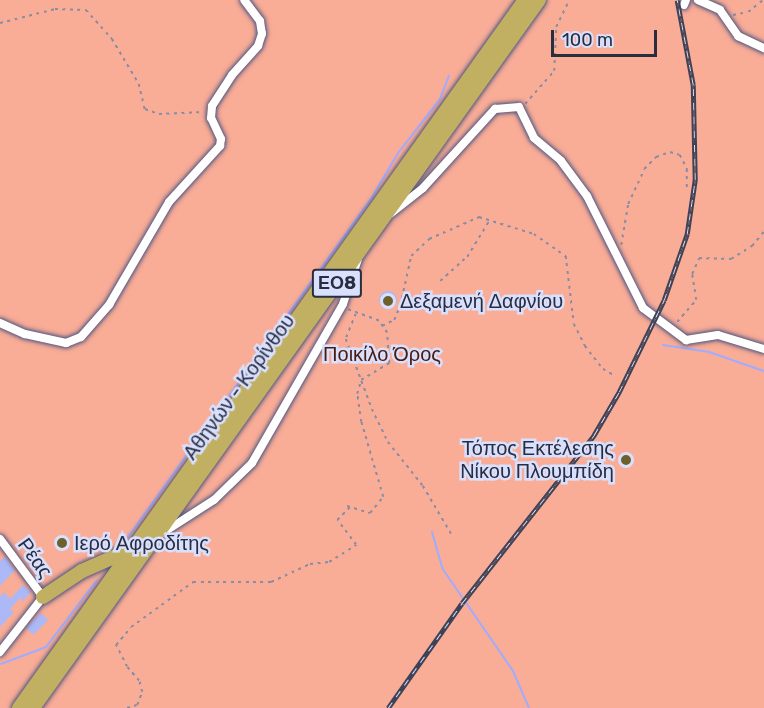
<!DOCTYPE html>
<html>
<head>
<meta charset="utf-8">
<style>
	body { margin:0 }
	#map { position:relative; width:764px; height:708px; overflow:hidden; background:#d9e0fe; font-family:Rubik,sans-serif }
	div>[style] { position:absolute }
	.green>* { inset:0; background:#f9ac96; transform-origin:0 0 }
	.stream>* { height:2px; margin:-1px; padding:0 1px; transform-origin:1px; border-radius:1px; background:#9facff }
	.building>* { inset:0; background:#adb8f6; transform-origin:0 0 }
	.round { border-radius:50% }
	.path>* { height:1.5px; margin-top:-0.75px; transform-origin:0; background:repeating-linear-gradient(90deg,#878da5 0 3px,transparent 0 7.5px) }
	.roads { filter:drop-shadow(0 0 2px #4f5680) drop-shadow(0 0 2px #4f5680) }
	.minor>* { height:8px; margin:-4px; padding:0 4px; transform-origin:4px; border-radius:4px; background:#fff }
	.trunk>* { height:14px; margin:-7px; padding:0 7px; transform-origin:7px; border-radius:7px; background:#c2b062 }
	.rail>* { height:4.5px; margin-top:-2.25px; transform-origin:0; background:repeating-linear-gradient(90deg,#d9e0fe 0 7px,#3e4256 0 14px); box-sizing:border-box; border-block:2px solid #3e4256 }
	.dots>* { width:16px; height:16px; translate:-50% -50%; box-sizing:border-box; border:3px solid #d9e0fe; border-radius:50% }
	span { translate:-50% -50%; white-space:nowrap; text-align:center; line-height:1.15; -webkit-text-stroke:5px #d9e0fe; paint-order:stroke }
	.shield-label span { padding:2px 4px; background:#d9e0fe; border:2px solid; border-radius:4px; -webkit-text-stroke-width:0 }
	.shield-label { font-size:18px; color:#292d40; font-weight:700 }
	.poi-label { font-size:20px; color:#292d40 }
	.left { translate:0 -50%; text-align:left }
	.right { translate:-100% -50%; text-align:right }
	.park-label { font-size:20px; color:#471b0e }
	.street-label { font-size:20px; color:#292d40 }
	.scale { position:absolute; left:551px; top:30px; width:106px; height:27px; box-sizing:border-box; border:3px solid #292d40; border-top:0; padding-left:8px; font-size:18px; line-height:21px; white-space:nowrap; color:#292d40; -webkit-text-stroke:4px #d9e0fe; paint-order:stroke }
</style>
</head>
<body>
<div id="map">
	<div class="green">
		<div style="left:0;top:0;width:764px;height:708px"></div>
	</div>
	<div class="stream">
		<div style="left:663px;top:345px;width:47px;rotate:8.7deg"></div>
		<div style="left:709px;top:352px;width:58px;rotate:19.1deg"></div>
		<div style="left:432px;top:532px;width:37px;rotate:74deg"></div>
		<div style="left:442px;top:568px;width:125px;rotate:55.4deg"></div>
		<div style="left:513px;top:671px;width:40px;rotate:66.6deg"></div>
		<div style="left:125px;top:541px;width:423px;rotate:-54.3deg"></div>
		<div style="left:372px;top:197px;width:51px;rotate:-59.4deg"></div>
		<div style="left:398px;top:153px;width:68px;rotate:-52.1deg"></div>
		<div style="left:440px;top:99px;width:25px;rotate:-69deg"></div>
		<div style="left:1px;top:664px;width:48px;rotate:-20.7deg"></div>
		<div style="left:46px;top:647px;width:84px;rotate:-52.7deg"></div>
	</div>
	<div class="building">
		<div class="round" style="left:379px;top:291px;width:18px;height:18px"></div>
		<div style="clip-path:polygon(5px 557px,15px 570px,0 586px,0 561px)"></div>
		<div style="clip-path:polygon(23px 585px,31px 592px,23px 601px,20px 598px,10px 609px,14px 612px,0 627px,0 597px,4px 592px,10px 599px)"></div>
		<div style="left:41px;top:613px;width:10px;height:21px;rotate:45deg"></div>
	</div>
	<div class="path">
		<div style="left:733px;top:15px;width:15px;rotate:-11deg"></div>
		<div style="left:748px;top:12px;width:19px;rotate:-39deg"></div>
		<div style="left:0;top:23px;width:57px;rotate:-14.3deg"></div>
		<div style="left:55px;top:9px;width:31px;rotate:2deg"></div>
		<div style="left:86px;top:10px;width:39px;rotate:48deg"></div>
		<div style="left:112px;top:39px;width:52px;rotate:59deg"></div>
		<div style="left:139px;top:84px;width:26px;rotate:77deg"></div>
		<div style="left:145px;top:109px;width:15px;rotate:20deg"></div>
		<div style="left:159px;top:114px;width:44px;rotate:-2.6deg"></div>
		<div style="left:525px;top:104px;width:44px;rotate:-48.7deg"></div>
		<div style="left:554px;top:71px;width:44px;rotate:-87.4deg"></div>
		<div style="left:556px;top:27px;width:30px;rotate:-64deg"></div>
		<div style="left:621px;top:245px;width:42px;rotate:-80.3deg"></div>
		<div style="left:628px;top:204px;width:38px;rotate:-65deg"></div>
		<div style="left:644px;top:169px;width:17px;rotate:-45deg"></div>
		<div style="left:656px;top:157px;width:15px;rotate:-20deg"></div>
		<div style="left:670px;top:152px;width:10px;rotate:17deg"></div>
		<div style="left:680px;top:155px;width:16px;rotate:63deg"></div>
		<div style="left:687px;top:169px;width:22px;rotate:90deg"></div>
		<div style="left:440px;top:281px;width:36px;rotate:-42deg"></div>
		<div style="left:467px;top:257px;width:42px;rotate:-58.6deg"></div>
		<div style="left:356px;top:314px;width:27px;rotate:112deg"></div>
		<div style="left:346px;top:339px;width:75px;rotate:69.6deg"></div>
		<div style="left:372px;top:409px;width:37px;rotate:64deg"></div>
		<div style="left:388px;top:442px;width:56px;rotate:51.5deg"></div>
		<div style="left:423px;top:486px;width:57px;rotate:59.4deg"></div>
		<div style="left:677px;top:322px;width:29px;rotate:-49deg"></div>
		<div style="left:696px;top:300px;width:26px;rotate:-99deg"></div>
		<div style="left:692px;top:274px;width:17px;rotate:-66deg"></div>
		<div style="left:699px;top:258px;width:32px;rotate:2deg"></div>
		<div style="left:731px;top:259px;width:25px;rotate:-32deg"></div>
		<div style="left:752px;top:246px;width:19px;rotate:-51deg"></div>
		<div style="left:382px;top:326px;width:13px;rotate:-27deg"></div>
		<div style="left:394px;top:320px;width:15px;rotate:-67deg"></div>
		<div style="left:400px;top:306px;width:51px;rotate:-77.6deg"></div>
		<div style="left:411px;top:256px;width:25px;rotate:-43deg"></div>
		<div style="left:429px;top:239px;width:55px;rotate:-23.7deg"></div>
		<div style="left:479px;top:217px;width:58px;rotate:17.2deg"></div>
		<div style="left:534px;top:234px;width:39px;rotate:35deg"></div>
		<div style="left:566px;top:256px;width:68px;rotate:83.3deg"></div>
		<div style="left:574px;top:324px;width:25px;rotate:63deg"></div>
		<div style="left:585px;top:346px;width:29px;rotate:52deg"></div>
		<div style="left:603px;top:369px;width:13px;rotate:29deg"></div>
		<div style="left:347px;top:506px;width:24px;rotate:17deg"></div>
		<div style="left:370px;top:513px;width:21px;rotate:-51deg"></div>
		<div style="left:383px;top:497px;width:78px;rotate:-106.3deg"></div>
		<div style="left:361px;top:422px;width:28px;rotate:-98deg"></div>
		<div style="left:357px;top:394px;width:15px;rotate:-74deg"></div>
		<div style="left:361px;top:380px;width:33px;rotate:-31deg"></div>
		<div style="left:389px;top:363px;width:30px;rotate:-94deg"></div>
		<div style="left:387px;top:333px;width:14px;rotate:-124deg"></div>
		<div style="left:379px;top:321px;width:33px;rotate:-160deg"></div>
		<div style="left:127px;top:708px;width:10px;rotate:-17deg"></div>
		<div style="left:137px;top:705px;width:14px;rotate:-69deg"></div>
		<div style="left:142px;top:692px;width:11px;rotate:-105deg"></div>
		<div style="left:139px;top:681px;width:18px;rotate:-131deg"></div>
		<div style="left:127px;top:667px;width:25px;rotate:-117deg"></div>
		<div style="left:116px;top:645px;width:23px;rotate:-50deg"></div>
		<div style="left:131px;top:627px;width:77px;rotate:-36deg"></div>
		<div style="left:193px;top:582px;width:78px"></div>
		<div style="left:271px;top:582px;width:43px;rotate:-24.8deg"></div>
		<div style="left:310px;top:564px;width:19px;rotate:-6deg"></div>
		<div style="left:329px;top:562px;width:32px;rotate:-32deg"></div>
		<div style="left:356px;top:545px;width:31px;rotate:-127deg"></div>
		<div style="left:337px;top:520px;width:18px;rotate:-45deg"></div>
	</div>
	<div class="roads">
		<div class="minor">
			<div style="left:698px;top:0;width:24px;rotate:24deg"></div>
			<div style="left:720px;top:10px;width:32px;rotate:55deg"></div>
			<div style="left:738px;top:36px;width:29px;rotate:25deg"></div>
			<div style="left:684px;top:5px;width:5px;rotate:-68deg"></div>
			<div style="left:390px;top:214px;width:42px;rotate:-38.2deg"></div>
			<div style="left:423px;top:188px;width:107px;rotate:-47.7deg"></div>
			<div style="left:495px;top:109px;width:24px;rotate:-5deg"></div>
			<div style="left:519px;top:107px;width:34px;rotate:64deg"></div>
			<div style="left:534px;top:138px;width:35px;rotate:40deg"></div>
			<div style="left:561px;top:161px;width:44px;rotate:53.4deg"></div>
			<div style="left:587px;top:196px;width:125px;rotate:63.4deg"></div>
			<div style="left:643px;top:308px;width:54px;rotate:36.7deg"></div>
			<div style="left:686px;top:340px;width:32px;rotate:-9deg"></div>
			<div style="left:718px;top:335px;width:48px;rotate:16.9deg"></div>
			<div style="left:0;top:323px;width:27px;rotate:24deg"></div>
			<div style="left:25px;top:334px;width:42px;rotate:12.4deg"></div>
			<div style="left:66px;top:343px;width:16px;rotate:-22deg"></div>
			<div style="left:81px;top:337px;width:43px;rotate:-48.8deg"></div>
			<div style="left:109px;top:305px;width:119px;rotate:-59.8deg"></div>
			<div style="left:169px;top:202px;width:76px;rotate:-47.7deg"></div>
			<div style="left:220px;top:146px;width:7px;rotate:-82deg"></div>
			<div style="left:221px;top:139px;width:23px;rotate:-115deg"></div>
			<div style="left:211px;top:118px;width:12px;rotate:-85deg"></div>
			<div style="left:212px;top:106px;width:37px;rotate:-57deg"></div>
			<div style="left:232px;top:75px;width:39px;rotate:-48deg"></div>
			<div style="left:258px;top:46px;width:13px;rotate:-72deg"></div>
			<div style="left:262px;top:34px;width:13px;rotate:-99deg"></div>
			<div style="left:260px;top:21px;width:26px;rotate:-127deg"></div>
			<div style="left:161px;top:534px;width:63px;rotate:-32.7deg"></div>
			<div style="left:214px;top:500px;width:53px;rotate:-44.2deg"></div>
			<div style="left:252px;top:463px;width:183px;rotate:-60.2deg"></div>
			<div style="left:343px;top:304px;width:47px;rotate:-71.6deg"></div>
			<div style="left:0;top:539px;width:72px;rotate:53.4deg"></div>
			<div style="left:43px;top:597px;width:70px;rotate:128deg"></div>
		</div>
		<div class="trunk">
			<div style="left:43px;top:597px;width:47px;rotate:-33.7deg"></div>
			<div style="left:82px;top:571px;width:55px;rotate:-23.7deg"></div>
			<div style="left:19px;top:708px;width:870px;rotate:-54.45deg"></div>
			<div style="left:33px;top:708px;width:870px;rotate:-54.45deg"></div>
		</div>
	</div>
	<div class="rail">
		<div style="left:388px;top:708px;width:128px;rotate:-54.8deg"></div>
		<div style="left:462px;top:603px;width:214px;rotate:-51.8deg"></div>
		<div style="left:594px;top:435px;width:50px;rotate:-59.8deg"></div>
		<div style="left:619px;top:392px;width:102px;rotate:-63.9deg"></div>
		<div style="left:664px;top:300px;width:70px;rotate:-70.8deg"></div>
		<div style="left:687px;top:234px;width:55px;rotate:-81.6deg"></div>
		<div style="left:695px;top:180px;width:95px;rotate:-91.2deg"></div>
		<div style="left:693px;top:85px;width:86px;rotate:-100.7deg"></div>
	</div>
	<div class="dots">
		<div style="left:388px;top:301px;background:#6c602d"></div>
		<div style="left:626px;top:460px;background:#6c602d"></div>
		<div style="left:62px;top:543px;background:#6c602d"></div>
	</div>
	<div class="shield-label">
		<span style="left:337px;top:283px">ΕΟ8</span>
	</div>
	<div class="poi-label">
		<span class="left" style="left:400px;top:301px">Δεξαμενή Δαφνίου</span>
		<span class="right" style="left:614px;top:460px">Τόπος Εκτέλεσης<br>Νίκου Πλουμπίδη</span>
		<span class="left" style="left:74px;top:543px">Ιερό Αφροδίτης</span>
	</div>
	<div class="park-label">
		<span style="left:382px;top:354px">Ποικίλο Όρος</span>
	</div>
	<div class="street-label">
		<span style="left:239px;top:387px;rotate:-54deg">Αθηνών - Κορίνθου</span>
		<span style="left:35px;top:558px;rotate:54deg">Ρέας</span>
	</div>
	<div class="scale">100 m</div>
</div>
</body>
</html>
